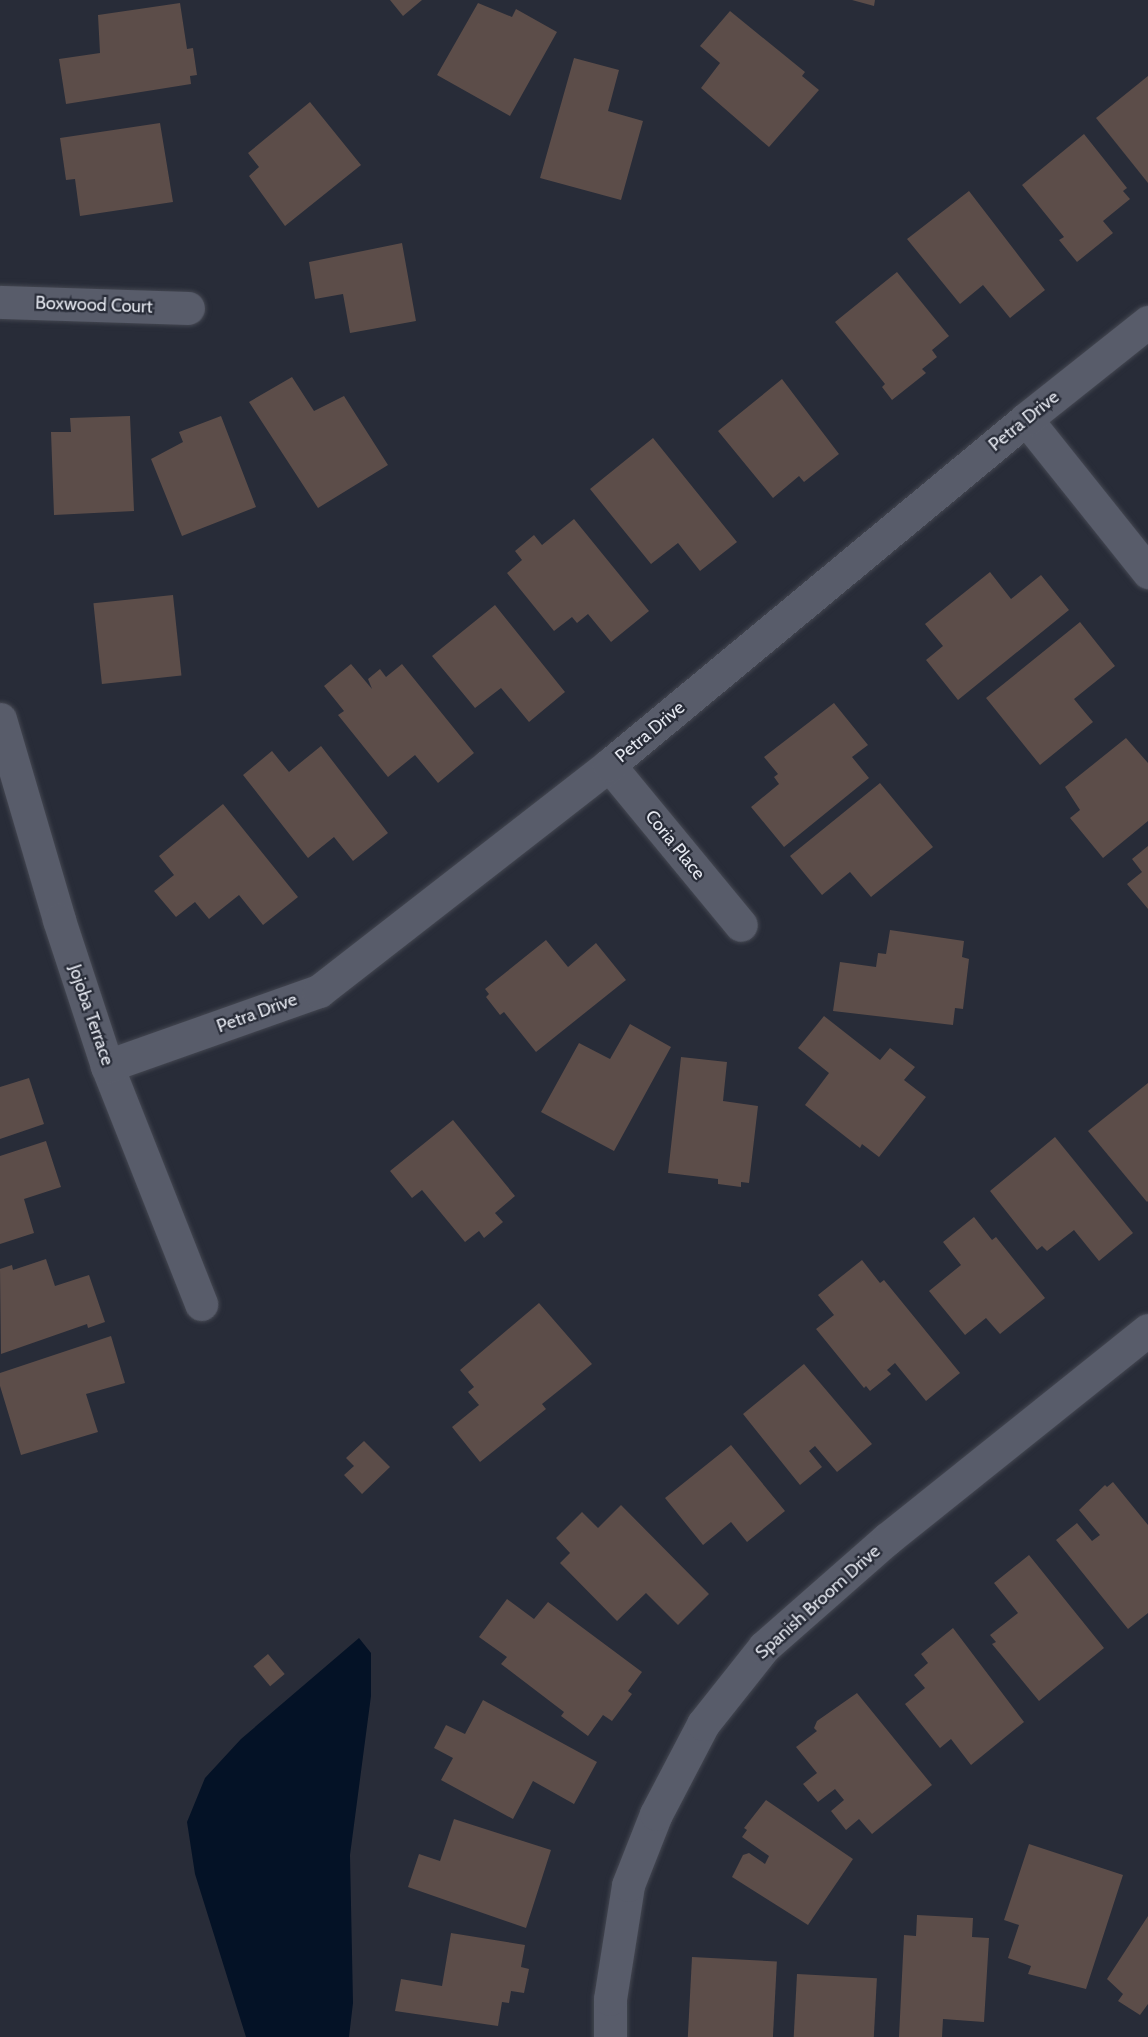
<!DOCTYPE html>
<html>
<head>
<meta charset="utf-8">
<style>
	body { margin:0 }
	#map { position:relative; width:1148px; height:2037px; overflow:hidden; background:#282c38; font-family:Cabin,sans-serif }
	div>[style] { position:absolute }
	.water>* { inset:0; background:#041226 }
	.building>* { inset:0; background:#5c4d49; transform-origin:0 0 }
	.roads { filter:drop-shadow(0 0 2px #444751) drop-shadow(0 0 2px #444751) }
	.street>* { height:33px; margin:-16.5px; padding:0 16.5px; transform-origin:16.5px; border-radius:16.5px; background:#585c6a }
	span { translate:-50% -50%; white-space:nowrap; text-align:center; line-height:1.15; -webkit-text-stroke:4.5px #282c38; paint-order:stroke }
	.street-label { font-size:18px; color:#e5e8f0 }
</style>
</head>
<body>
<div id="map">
	<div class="water">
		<div style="clip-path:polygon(359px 1638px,371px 1653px,371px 1696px,350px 1855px,353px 2003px,349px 2037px,246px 2037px,195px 1874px,187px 1822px,205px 1778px,241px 1739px)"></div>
	</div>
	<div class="building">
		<div style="clip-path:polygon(390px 0,422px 0,403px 16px)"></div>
		<div style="clip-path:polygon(852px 0,875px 0,874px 6px)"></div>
		<div style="clip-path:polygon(180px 3px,187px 49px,193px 48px,197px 75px,190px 76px,191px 84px,66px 104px,59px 59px,100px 53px,98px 15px)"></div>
		<div style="clip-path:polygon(478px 3px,512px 17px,516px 9px,557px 32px,510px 116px,437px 75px)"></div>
		<div style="clip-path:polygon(730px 11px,805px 72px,802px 76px,819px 90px,769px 147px,701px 88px,720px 63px,700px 46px)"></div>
		<div style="clip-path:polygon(574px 58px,619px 70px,608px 111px,643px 121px,621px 200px,540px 178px)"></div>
		<div style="clip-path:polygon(1148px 76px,1148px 183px,1096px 118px)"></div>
		<div style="clip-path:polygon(310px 102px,361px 165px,285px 226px,249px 176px,259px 167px,248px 153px)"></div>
		<div style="clip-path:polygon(160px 123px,173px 202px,80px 216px,75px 179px,66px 180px,60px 138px)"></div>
		<div style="clip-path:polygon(1084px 134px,1127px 188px,1123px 191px,1130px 199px,1103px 221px,1113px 233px,1077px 262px,1059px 240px,1064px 237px,1022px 185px)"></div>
		<div style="clip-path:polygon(969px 191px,1045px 290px,1010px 318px,983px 285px,960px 304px,907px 239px)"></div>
		<div style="clip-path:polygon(402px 243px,416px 321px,350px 333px,343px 294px,315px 299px,309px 262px)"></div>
		<div style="clip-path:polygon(897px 272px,949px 336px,932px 350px,937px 357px,922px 369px,926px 373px,892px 400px,882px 387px,885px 384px,835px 322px)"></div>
		<div style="clip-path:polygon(292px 377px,314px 411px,344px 396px,388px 465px,318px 508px,249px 402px)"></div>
		<div style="clip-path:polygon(782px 379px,839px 454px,804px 482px,799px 476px,773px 498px,718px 431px)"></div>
		<div style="clip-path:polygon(130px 416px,134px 511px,54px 515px,51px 432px,71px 432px,70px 418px)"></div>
		<div style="clip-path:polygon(221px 416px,256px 507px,182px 536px,151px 459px,183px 442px,179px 432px)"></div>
		<div style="clip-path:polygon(653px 438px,737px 542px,700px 571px,678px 543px,651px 564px,590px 489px)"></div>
		<div style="clip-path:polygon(574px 519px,649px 611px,611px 642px,588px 614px,577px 623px,572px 617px,554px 631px,507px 573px,522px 560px,515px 551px,534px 535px,542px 545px)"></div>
		<div style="clip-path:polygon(990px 572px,1011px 599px,1041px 575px,1069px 610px,958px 700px,926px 660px,943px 646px,925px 624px)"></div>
		<div style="left:173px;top:595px;width:81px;height:80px;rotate:84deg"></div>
		<div style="clip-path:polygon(495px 605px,565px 692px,529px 722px,501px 688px,475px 708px,432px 656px)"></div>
		<div style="clip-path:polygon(1080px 622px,1115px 666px,1074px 699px,1093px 722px,1040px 765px,986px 698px)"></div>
		<div style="clip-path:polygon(351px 664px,372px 689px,368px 679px,380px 669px,386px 677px,402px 664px,474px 753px,438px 783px,415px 755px,388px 777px,338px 715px,344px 711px,324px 686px)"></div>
		<div style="clip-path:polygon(834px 703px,868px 745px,852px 757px,869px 778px,784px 847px,751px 807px,779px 784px,774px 777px,778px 774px,764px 757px)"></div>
		<div style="clip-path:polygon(1126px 738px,1148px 763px,1148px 821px,1103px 858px,1070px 818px,1080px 810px,1065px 787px)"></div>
		<div style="clip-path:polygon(321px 746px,388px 833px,353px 861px,334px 837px,308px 858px,243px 775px,272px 751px,289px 772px)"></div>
		<div style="clip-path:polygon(880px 783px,933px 847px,871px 897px,850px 872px,822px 895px,790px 856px)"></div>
		<div style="clip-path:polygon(223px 804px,298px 897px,263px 925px,239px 895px,209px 919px,195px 902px,176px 917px,154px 891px,174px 875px,159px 856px)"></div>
		<div style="clip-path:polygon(1148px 846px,1148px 909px,1127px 884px,1142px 872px,1132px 859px)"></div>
		<div style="clip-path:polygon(890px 930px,964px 941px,962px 957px,969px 959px,963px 1009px,955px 1008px,953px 1025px,833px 1011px,840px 962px,876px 967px,878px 953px,886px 954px)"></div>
		<div style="clip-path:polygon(546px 940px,568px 967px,596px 943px,626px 980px,536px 1052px,504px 1012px,500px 1015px,486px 997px,489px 994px,485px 989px)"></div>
		<div style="clip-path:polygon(824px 1016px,880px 1060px,890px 1048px,915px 1067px,904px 1080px,926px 1097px,879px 1157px,862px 1144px,860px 1148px,805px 1105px,829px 1073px,798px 1048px)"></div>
		<div style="clip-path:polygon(630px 1024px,671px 1047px,614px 1151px,541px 1112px,579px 1043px,610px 1059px)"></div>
		<div style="clip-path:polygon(681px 1057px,727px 1062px,723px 1101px,758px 1106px,749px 1183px,741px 1182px,741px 1187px,718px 1184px,718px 1179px,668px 1173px)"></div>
		<div style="clip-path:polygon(29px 1078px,44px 1124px,0 1139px,0 1087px)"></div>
		<div style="clip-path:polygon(1148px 1083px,1148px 1201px,1147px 1202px,1088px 1131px)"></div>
		<div style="clip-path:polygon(453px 1120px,515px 1196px,495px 1213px,503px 1222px,484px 1238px,479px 1231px,465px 1242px,422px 1190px,412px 1198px,390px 1171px)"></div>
		<div style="clip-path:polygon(1055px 1137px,1133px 1233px,1099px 1261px,1074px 1230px,1047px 1251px,1042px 1246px,1037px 1250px,990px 1191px)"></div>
		<div style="clip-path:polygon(46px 1141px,61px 1187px,24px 1199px,34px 1233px,0 1244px,0 1156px)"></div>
		<div style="clip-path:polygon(974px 1217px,992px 1240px,996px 1237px,1045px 1298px,1000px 1334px,986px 1318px,965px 1335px,929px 1291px,961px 1265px,943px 1242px)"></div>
		<div style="clip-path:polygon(46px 1259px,55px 1286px,89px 1275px,105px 1322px,88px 1328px,87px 1324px,1px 1354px,0 1269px,12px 1265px,13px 1270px)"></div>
		<div style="clip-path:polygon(862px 1260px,880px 1283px,884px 1280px,960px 1373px,926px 1401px,895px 1363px,887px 1370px,891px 1374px,870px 1391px,866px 1386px,864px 1388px,816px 1329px,834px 1315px,818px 1295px)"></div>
		<div style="clip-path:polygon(539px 1303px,592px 1364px,542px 1404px,546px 1409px,480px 1462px,452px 1427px,479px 1405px,468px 1392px,474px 1387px,460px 1370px)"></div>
		<div style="clip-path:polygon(111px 1336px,125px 1383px,86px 1394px,98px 1432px,21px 1455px,0 1386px,0 1373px)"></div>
		<div style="clip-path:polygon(804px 1364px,872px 1444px,837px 1472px,815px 1446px,809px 1451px,822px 1467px,800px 1485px,743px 1414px)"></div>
		<div style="clip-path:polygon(364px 1441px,390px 1467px,362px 1494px,344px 1475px,354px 1466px,346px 1458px)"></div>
		<div style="clip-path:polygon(731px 1445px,785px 1511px,747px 1542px,731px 1522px,703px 1545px,665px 1498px)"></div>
		<div style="clip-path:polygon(1113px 1482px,1148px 1525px,1148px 1613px,1128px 1629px,1056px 1540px,1077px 1523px,1092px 1541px,1100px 1535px,1079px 1510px,1105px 1485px,1107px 1487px)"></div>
		<div style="clip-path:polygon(621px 1505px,709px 1594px,678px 1625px,646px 1593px,617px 1621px,560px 1563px,570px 1553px,556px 1538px,582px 1512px,598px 1528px)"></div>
		<div style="clip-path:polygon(1029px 1555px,1104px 1648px,1039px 1701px,992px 1644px,996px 1642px,990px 1635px,1018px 1613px,994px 1583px)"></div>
		<div style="clip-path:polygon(507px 1599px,534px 1619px,548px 1602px,642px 1672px,628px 1691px,632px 1694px,612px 1721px,603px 1715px,588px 1736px,561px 1716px,564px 1712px,501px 1664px,507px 1657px,479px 1637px)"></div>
		<div style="clip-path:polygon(953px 1628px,1024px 1722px,971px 1765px,951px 1739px,940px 1748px,905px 1704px,925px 1688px,914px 1675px,928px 1663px,921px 1654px)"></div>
		<div style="left:268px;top:1654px;width:26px;height:19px;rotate:50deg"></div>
		<div style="clip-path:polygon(857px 1693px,932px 1785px,872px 1834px,859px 1819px,846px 1830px,831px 1811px,844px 1800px,835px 1789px,818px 1802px,803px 1784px,817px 1773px,796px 1747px,817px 1731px,814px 1728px,817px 1721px)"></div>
		<div style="clip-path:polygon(483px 1700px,597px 1762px,574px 1804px,533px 1781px,513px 1819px,441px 1780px,453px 1758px,434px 1748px,446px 1725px,465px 1734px)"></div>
		<div style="clip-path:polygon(766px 1800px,853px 1859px,808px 1925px,732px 1877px,743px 1855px,749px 1853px,765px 1864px,769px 1856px,742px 1837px,747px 1830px,744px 1828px)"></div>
		<div style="clip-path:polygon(454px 1819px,551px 1850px,526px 1928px,408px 1887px,419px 1854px,440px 1861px)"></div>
		<div style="clip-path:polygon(1029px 1844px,1123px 1875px,1086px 1989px,1028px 1974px,1031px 1966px,1008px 1958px,1019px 1925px,1004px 1920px)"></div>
		<div style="clip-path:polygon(917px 1915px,973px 1918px,972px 1937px,989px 1938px,984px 2022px,943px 2019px,942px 2037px,899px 2037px,904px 1935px,916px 1936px)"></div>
		<div style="clip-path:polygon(1148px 1916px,1148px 2004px,1140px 2015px,1118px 2001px,1123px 1994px,1107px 1979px)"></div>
		<div style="clip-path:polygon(451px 1933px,525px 1945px,521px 1967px,529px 1969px,524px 1993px,511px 1991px,509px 2003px,502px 2002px,498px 2026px,395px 2011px,401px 1979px,442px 1986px)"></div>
		<div style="left:692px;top:1957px;width:85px;height:80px;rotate:3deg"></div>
		<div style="left:797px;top:1974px;width:80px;height:63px;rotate:3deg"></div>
	</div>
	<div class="roads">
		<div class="street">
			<div style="left:0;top:302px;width:188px;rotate:1.8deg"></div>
			<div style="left:1026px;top:419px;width:196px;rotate:51.4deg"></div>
			<div style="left:0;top:719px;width:209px;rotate:73.6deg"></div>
			<div style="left:59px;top:920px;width:154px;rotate:71.8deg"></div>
			<div style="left:107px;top:1066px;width:256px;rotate:68.4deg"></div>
			<div style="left:609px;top:765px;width:207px;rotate:50.5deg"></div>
			<div style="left:107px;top:1066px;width:225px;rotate:-19.5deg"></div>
			<div style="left:319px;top:991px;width:368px;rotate:-37.9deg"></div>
			<div style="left:609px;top:765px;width:542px;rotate:-39.68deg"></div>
			<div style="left:1026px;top:419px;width:156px;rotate:-38.5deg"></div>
			<div style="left:610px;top:2037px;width:38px;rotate:-90deg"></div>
			<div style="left:610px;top:1999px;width:115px;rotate:-81deg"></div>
			<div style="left:628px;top:1885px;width:76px;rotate:-68.5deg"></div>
			<div style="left:656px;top:1814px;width:102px;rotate:-62.4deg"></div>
			<div style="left:703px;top:1724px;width:98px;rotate:-51.6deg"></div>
			<div style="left:764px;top:1647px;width:164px;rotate:-41.3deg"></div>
			<div style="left:887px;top:1539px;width:334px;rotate:-38.7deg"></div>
		</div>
	</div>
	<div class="street-label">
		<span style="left:94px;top:305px;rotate:2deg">Boxwood Court</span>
		<span style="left:1024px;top:421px;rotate:-39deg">Petra Drive</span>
		<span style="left:650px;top:732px;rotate:-40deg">Petra Drive</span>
		<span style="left:675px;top:845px;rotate:51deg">Coria Place</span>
		<span style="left:257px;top:1013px;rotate:-20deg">Petra Drive</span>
		<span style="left:91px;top:1015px;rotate:71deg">Jojoba Terrace</span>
		<span style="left:818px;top:1602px;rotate:-42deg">Spanish Broom Drive</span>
	</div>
</div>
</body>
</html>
